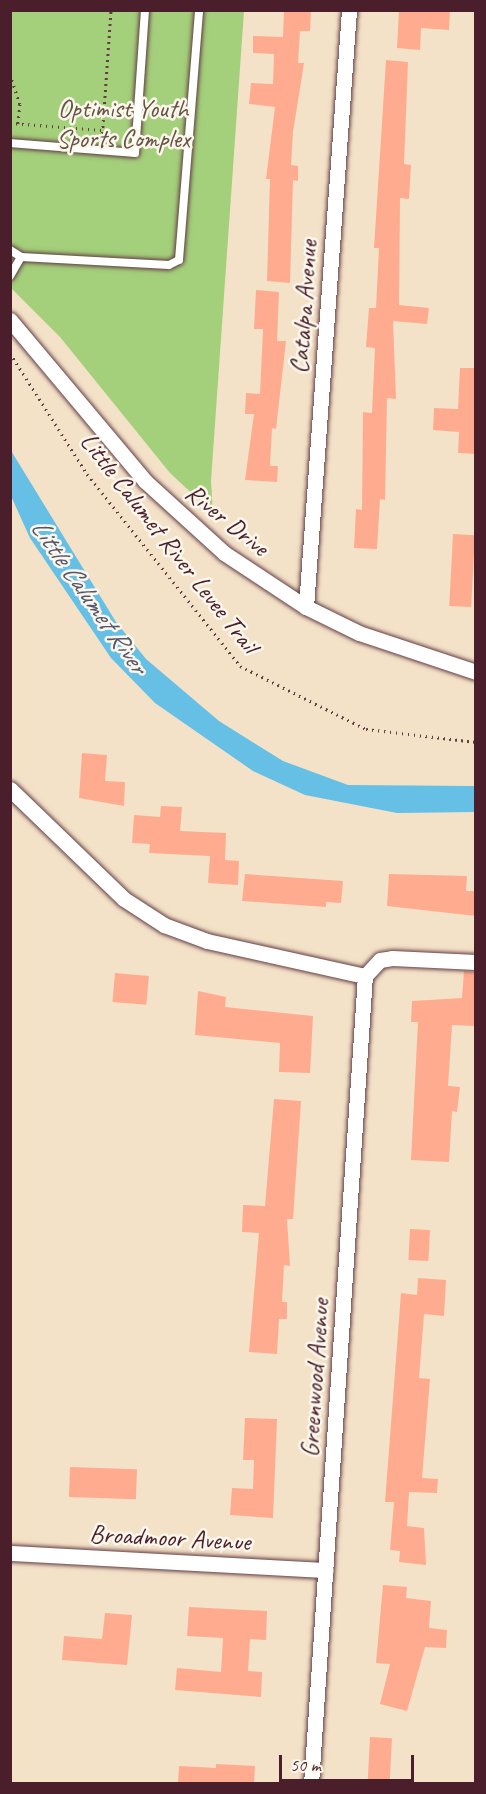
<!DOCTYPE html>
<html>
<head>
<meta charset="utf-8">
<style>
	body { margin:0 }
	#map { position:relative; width:486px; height:1794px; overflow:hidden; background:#f4e2c8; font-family:Caveat,sans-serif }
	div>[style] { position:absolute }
	.green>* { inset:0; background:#a4cf7b }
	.water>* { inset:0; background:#66bfe4 }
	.building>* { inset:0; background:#ffab90; transform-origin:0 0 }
	.path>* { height:3px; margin-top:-1.5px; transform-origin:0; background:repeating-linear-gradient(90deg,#643c43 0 1.5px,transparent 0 6px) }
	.roads { filter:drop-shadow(0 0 2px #643c43) drop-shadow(0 0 2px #643c43) }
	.service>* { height:8px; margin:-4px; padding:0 4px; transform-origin:4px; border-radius:4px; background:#fff }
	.minor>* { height:15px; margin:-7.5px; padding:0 7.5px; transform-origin:7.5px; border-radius:7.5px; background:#fff }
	span { translate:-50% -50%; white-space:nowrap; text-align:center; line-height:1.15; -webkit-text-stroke:5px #fbf7ec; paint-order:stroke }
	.park-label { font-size:26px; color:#655443 }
	.street-label { font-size:26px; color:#4a1f2b }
	.water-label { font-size:27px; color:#54576c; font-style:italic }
	.frame { position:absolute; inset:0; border:12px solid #4a1f2b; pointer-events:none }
	.scale { position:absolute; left:279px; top:1755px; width:135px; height:27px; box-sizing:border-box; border:3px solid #4a1f2b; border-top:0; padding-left:8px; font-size:18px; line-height:21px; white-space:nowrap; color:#4a1f2b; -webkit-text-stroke:4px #fbf7ec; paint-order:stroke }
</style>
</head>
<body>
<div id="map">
	<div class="green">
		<div style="clip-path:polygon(10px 11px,244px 11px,211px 481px,213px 513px,170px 473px,60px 337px,11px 288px)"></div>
	</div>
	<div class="water">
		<div style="clip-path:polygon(10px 449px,116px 622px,146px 659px,219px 721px,283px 761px,348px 785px,475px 786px,475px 812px,397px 813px,305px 795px,253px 771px,155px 703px,111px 658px,30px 538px,11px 496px)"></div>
	</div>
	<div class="building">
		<div style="clip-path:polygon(284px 10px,311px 10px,310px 31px,300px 31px,298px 63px,304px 63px,293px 132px,291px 165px,298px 166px,298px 181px,293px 180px,290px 283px,267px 281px,270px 179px,266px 179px,275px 107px,249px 104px,251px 83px,273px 84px,274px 54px,253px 53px,253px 36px,283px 37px)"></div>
		<div style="clip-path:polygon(399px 10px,450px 10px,449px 30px,421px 28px,420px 50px,397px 48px)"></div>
		<div style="clip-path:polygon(386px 60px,408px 62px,404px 164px,411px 165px,409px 199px,400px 198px,399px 305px,429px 308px,427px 324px,393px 321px,396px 399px,387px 398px,385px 500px,380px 499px,377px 549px,354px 548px,356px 509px,362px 510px,363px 412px,372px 413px,375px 348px,366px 347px,369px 308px,376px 308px,379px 248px,374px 248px)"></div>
		<div style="clip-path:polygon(256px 290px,279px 292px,277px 341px,286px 341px,276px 429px,272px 428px,270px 466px,278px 466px,277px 482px,245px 480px,254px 414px,245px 414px,246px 393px,260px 394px,263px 329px,254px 329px)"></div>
		<div style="clip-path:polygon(460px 368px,476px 368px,476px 454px,458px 453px,459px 432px,433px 430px,434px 408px,458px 409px)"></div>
		<div style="left:453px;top:534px;width:22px;height:72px;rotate:3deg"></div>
		<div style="clip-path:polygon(82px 753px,107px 755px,105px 781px,125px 782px,124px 806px,79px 798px)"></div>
		<div style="clip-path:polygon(161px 806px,182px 807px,180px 831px,226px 833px,225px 860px,239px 861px,238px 885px,208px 883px,210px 856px,149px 853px,150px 844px,132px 843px,134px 815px,160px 817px)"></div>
		<div style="clip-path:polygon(245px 874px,343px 881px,341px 903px,326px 902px,326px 907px,242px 901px)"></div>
		<div style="clip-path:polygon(389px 874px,467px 876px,466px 891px,476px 891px,476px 916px,387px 906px)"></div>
		<div style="clip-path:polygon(464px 971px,476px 972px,476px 1026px,452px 1025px,448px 1086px,460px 1087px,457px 1112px,452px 1111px,449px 1162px,411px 1160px,418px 1022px,411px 1022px,412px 1001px,462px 998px)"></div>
		<div style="left:115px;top:973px;width:34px;height:29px;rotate:5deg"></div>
		<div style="clip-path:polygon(198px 991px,226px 997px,225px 1007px,313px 1016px,310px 1073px,279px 1072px,280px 1043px,195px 1035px)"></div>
		<div style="clip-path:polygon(274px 1099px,301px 1101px,293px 1219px,287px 1219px,290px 1266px,284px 1265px,282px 1302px,287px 1302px,287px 1319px,279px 1319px,277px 1354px,249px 1352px,259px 1233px,242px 1232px,243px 1205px,265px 1206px)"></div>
		<div style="left:410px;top:1229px;width:20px;height:31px;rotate:3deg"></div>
		<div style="clip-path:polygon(418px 1278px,446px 1280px,444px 1316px,424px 1314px,419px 1378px,430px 1379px,422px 1478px,438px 1479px,437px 1493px,409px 1492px,407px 1526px,424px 1528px,426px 1565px,399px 1562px,400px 1551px,390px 1550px,394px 1502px,385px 1502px,401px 1293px,417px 1295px)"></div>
		<div style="clip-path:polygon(245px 1418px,277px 1419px,273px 1518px,230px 1515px,232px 1488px,253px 1489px,254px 1460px,243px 1460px)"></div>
		<div style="left:70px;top:1467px;width:67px;height:30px;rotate:2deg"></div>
		<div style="clip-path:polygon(383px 1585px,407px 1587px,406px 1598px,431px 1601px,429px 1628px,447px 1630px,446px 1648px,425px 1647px,407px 1711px,380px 1704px,390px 1664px,376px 1663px)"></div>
		<div style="clip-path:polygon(189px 1607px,267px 1611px,266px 1640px,250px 1639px,248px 1671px,262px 1672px,261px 1697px,175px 1690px,177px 1668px,221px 1672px,223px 1638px,187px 1636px)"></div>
		<div style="clip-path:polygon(105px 1613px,132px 1615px,127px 1665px,62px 1660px,64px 1636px,102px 1639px)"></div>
		<div style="left:370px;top:1737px;width:22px;height:47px;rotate:3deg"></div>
		<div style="clip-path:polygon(216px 1764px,255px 1766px,254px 1784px,178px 1784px,179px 1766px,216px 1768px)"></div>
	</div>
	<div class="path">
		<div style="left:10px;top:74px;width:32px;rotate:72deg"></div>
		<div style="left:20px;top:104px;width:20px;rotate:96deg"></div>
		<div style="left:10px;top:123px;width:92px;rotate:4.4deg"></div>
		<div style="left:102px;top:139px;width:129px;rotate:-86deg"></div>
		<div style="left:10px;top:353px;width:143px;rotate:57.5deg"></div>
		<div style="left:87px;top:474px;width:246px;rotate:51.4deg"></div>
		<div style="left:240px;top:666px;width:141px;rotate:26.6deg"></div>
		<div style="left:366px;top:729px;width:111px;rotate:6.7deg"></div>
	</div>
	<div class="roads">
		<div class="service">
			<div style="left:10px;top:143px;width:125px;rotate:4.6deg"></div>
			<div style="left:135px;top:153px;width:143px;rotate:-86deg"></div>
			<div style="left:10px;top:250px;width:13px;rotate:32deg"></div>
			<div style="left:10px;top:276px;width:22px;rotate:-60deg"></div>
			<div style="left:21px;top:257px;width:148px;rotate:3.1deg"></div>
			<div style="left:169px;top:265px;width:11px;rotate:-27deg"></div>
			<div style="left:179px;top:260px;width:251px;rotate:-85.4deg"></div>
		</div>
		<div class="minor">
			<div style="left:10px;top:320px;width:210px;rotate:50deg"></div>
			<div style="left:145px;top:481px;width:107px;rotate:42.3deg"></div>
			<div style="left:224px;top:553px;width:98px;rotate:33.4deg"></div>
			<div style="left:306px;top:607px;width:59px;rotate:26.1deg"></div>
			<div style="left:359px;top:633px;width:123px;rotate:18.4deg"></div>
			<div style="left:306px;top:607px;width:599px;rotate:-85.88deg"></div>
			<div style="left:10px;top:789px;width:158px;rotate:44deg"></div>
			<div style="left:124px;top:899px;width:48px;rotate:33deg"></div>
			<div style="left:164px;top:925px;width:46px;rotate:20.4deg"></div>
			<div style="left:207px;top:941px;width:162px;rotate:12.5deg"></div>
			<div style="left:365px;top:976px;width:22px;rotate:-47deg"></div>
			<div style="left:380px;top:960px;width:12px;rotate:-9deg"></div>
			<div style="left:392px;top:958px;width:84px;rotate:2.7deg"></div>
			<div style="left:10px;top:1553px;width:316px;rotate:3.1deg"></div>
			<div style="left:311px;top:1784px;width:810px;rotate:-86.18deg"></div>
		</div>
	</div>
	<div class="park-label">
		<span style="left:123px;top:124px">Optimist Youth<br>Sports Complex</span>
	</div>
	<div class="street-label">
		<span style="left:304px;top:307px;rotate:-86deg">Catalpa Avenue</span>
		<span style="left:227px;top:520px;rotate:39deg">River Drive</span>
		<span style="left:169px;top:543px;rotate:52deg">Little Calumet River Levee Trail</span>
		<span style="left:315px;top:1378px;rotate:-86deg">Greenwood Avenue</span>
		<span style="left:170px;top:1538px;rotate:3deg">Broadmoor Avenue</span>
	</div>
	<div class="water-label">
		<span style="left:89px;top:596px;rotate:55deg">Little Calumet River</span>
	</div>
	<div class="frame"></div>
	<div class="scale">50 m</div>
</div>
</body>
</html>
